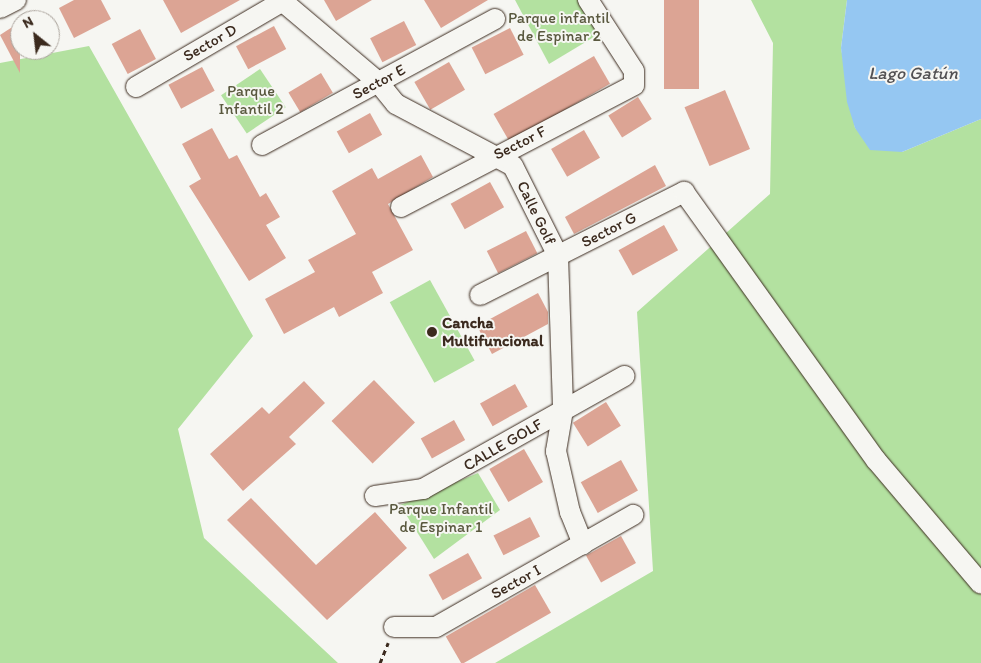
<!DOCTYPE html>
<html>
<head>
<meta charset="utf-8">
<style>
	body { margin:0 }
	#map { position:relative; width:981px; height:663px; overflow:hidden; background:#f6f6f2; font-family:Itim,sans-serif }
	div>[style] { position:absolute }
	.green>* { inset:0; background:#b3e1a0; transform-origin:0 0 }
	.water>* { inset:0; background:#95c7f2 }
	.building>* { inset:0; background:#dca494; transform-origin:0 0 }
	.path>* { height:3px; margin-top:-1.5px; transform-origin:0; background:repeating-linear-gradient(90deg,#3b2a1e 0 5px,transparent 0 9px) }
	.roads { filter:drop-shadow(0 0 1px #3b2a1e) drop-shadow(0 0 1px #3b2a1e) }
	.street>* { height:20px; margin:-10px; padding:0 10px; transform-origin:10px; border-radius:10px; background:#f6f6f2 }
	.dots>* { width:14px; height:14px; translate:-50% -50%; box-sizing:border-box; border:2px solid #f6f6f2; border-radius:50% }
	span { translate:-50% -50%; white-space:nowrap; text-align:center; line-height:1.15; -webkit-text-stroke:4px #f6f6f2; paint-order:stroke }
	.park-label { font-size:16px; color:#59583e }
	.street-label { font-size:16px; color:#3b2a1e }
	.poi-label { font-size:16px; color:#3b2a1e; font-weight:700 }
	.left { translate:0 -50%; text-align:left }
	.water-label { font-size:18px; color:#525153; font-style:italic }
	.north { position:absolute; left:10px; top:10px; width:50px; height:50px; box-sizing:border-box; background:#f6f6f2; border:1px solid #aba49d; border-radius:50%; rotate:331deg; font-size:14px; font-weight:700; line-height:20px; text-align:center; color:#3b2a1e }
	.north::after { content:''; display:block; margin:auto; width:18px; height:22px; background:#3b2a1e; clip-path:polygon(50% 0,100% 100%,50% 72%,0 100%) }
</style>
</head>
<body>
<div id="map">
	<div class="green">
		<div style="clip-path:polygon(515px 0,578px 0,599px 34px,549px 64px)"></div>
		<div style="clip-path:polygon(751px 0,847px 0,841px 48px,855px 128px,902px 152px,981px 119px,981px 663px,495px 663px,653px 571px,637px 312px,770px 194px,773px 43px)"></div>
		<div style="clip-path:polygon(89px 46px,253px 336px,178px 429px,204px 538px,338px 663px,0 663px,0 63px)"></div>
		<div style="left:260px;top:69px;width:46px;height:47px;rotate:56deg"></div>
		<div style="left:430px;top:280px;width:92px;height:46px;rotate:61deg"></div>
		<div style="clip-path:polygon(478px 473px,500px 510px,434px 559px,400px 505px)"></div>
	</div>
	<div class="water">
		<div style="clip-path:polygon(847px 0,981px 0,981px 119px,902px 152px,870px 150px,855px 128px,847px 102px,841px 48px)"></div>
	</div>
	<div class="building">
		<div style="clip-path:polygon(74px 0,101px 0,111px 19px,74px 38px,59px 8px)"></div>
		<div style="clip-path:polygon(163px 0,240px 0,181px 33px)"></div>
		<div style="clip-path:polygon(324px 0,372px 0,336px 21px)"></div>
		<div style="clip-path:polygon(424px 0,488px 0,441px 28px)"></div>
		<div style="left:664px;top:0;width:35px;height:89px"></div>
		<div style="left:404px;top:21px;width:27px;height:38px;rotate:63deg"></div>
		<div style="clip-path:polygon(20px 22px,20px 73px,0 35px)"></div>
		<div style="left:274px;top:26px;width:26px;height:43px;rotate:62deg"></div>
		<div style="left:510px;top:28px;width:30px;height:43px;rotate:63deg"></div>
		<div style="left:140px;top:29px;width:34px;height:32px;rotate:62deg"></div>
		<div style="left:594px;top:56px;width:32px;height:116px;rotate:60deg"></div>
		<div style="left:449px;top:62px;width:32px;height:40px;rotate:60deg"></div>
		<div style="left:202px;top:67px;width:27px;height:38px;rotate:62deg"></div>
		<div style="left:321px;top:73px;width:23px;height:38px;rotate:59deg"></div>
		<div style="left:725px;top:90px;width:64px;height:44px;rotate:67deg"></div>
		<div style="left:638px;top:97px;width:26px;height:35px;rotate:58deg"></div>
		<div style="left:370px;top:113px;width:25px;height:38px;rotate:61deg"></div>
		<div style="clip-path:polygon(212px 128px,229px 159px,237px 155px,260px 197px,266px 193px,280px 217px,266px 225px,286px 258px,249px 281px,189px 186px,201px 179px,182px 144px)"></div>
		<div style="left:584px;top:130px;width:32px;height:38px;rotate:60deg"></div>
		<div style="clip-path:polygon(421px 155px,433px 177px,388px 204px,413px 250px,372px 272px,383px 293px,339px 317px,334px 307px,284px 334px,265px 299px,315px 272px,308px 260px,356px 234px,332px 191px,372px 168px,378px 179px)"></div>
		<div style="clip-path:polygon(655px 165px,666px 186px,574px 234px,565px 217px)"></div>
		<div style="left:490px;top:182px;width:29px;height:45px;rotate:61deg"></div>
		<div style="left:664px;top:225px;width:29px;height:52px;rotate:61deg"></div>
		<div style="left:526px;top:231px;width:25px;height:44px;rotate:63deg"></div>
		<div style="clip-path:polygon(538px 293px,548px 312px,548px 324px,492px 354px,477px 326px)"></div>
		<div style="left:374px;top:380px;width:59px;height:59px;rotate:46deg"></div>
		<div style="clip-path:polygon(304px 381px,325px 403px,289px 437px,296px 444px,243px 491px,210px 454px,262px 407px,269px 414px)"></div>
		<div style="left:515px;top:384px;width:26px;height:40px;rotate:61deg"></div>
		<div style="left:606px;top:402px;width:28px;height:39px;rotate:58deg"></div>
		<div style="left:454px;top:420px;width:23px;height:38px;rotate:61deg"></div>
		<div style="left:524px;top:449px;width:38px;height:40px;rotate:60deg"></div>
		<div style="left:621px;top:460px;width:35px;height:46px;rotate:61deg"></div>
		<div style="clip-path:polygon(251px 498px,316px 565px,375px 512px,407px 548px,327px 620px,227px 520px)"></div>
		<div style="left:530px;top:517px;width:22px;height:41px;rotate:63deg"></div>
		<div style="left:621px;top:536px;width:31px;height:40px;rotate:61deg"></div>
		<div style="left:468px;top:553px;width:29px;height:45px;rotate:61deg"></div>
		<div style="left:535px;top:585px;width:32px;height:103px;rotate:60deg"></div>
	</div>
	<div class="path">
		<div style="left:380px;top:663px;width:22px;rotate:-68deg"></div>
	</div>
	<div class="roads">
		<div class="street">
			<div style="left:281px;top:0;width:127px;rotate:40.2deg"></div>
			<div style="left:378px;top:82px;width:28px;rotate:51deg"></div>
			<div style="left:396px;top:104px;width:132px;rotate:27.9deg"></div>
			<div style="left:513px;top:166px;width:101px;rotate:63.4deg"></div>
			<div style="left:558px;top:256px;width:154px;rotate:88.1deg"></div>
			<div style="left:563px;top:410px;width:42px;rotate:99.7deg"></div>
			<div style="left:556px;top:451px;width:63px;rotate:77.1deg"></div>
			<div style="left:570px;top:512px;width:35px;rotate:68deg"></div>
			<div style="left:0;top:8px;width:18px;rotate:-27deg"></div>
			<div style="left:136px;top:87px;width:173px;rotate:-30.3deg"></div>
			<div style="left:262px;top:145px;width:265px;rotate:-28.4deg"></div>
			<div style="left:401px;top:207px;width:263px;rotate:-27.6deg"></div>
			<div style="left:634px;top:85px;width:14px;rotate:-90deg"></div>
			<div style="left:634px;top:71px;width:85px;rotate:-122.9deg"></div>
			<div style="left:480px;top:295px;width:229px;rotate:-26.8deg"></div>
			<div style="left:684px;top:192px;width:330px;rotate:54.4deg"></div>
			<div style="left:876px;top:460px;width:162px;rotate:49.7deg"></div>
			<div style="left:375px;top:496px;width:49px;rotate:-8.3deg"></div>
			<div style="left:423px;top:489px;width:231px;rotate:-29.3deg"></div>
			<div style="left:394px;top:627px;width:42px"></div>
			<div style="left:436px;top:627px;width:227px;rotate:-29.6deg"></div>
		</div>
	</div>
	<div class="dots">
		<div style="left:432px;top:332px;background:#3b2a1e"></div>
	</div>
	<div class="park-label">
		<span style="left:559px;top:27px">Parque infantil<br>de Espinar 2</span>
		<span style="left:251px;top:100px">Parque<br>Infantil 2</span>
		<span style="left:441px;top:518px">Parque Infantil<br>de Espinar 1</span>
	</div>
	<div class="street-label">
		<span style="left:210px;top:43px;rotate:-30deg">Sector D</span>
		<span style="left:379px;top:82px;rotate:-28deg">Sector E</span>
		<span style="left:520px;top:143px;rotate:-27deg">Sector F</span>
		<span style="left:536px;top:213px;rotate:64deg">Calle Golf</span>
		<span style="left:609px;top:230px;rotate:-27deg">Sector G</span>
		<span style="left:503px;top:445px;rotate:-30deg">CALLE GOLF</span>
		<span style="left:516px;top:582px;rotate:-29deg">Sector I</span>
	</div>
	<div class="poi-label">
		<span class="left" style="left:442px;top:332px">Cancha<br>Multifuncional</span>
	</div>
	<div class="water-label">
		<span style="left:913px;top:73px">Lago Gatún</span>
	</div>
	<div class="north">N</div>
</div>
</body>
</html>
